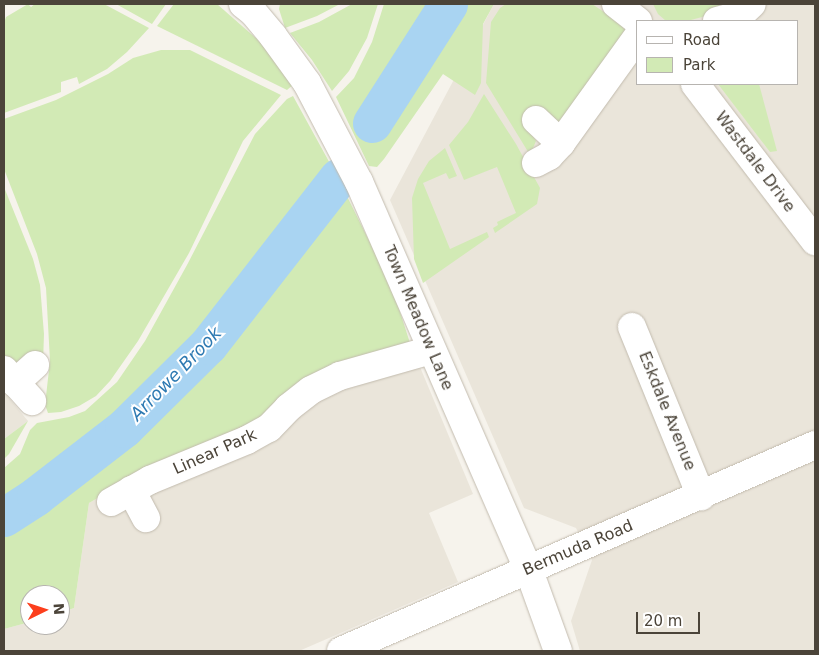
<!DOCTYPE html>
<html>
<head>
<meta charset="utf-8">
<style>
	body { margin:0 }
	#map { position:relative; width:819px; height:655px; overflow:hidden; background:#f6f3ec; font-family:"DejaVu Sans",sans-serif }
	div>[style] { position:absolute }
	.residential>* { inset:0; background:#eae5da }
	.green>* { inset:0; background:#d2eab5 }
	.river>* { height:39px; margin:-19.5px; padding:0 19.5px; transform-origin:19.5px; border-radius:19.5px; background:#a9d4f2 }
	.roads { filter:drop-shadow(0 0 1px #c2bbae) drop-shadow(0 0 1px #c2bbae) }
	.minor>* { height:28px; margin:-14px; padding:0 14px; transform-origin:14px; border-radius:14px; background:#fff }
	span { translate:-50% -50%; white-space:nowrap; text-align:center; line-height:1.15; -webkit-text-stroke:4px #fff; paint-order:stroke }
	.street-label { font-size:16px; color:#4b4439 }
	.water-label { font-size:18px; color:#2e7ab2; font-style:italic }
	.frame { position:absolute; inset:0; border:5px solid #4b4439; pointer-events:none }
	.legend { position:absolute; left:636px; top:20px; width:162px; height:65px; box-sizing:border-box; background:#fff; border:1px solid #b7b4b0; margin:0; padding:6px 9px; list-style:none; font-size:15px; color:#4b4439 }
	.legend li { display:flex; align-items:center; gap:10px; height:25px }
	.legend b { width:25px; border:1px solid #b7b4b0 }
	.north { position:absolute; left:20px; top:585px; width:50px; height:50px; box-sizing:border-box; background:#fff; border:1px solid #b7b4b0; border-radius:50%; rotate:86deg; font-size:14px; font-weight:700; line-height:20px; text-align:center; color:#4b4439 }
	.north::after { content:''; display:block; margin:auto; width:18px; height:22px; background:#fc3f1d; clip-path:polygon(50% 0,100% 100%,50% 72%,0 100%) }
	.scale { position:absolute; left:636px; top:612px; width:64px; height:22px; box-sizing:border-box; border:2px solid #4b4439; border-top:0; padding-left:6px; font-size:15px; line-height:18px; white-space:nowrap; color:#4b4439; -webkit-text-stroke:4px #fff; paint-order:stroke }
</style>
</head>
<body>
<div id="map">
	<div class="residential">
		<div style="clip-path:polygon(evenodd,494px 4px,815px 4px,815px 651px,580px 651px,571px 621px,592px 560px,576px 528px,524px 508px,390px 200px,494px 4px,638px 21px,798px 21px,798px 84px,638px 84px,638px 21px)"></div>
		<div style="clip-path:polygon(410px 343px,473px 494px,429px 513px,458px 582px,299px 651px,4px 651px,4px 629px,30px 622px,30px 625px,60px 625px,60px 613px,74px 608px,89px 503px,138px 475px)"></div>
		<div style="clip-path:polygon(4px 392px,28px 421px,4px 439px)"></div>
	</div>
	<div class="green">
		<div style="clip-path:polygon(28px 4px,31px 7px,35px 4px,104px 4px,149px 28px,127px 52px,107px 69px,79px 84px,77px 77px,61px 82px,61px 92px,4px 113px,4px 23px,6px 17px)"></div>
		<div style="clip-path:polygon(116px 4px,166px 4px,152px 24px)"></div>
		<div style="clip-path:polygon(174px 4px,217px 4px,257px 39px,294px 84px,287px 90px,157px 26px)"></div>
		<div style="clip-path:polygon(280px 4px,340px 4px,317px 16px,285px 28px,279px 9px)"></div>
		<div style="clip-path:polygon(352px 4px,378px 4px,367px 38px,349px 71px,332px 91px,312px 60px,290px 33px,319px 22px)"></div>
		<div style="clip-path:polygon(384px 4px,494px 4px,483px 24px,481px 83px,475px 95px,443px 74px,384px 159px,377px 167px,369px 166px,336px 97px,354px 78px,372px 42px)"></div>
		<div style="clip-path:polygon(506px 4px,592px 4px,616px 20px,629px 34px,569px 118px,558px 123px,524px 122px,536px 141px,530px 155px,486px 83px,491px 22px,500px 8px)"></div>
		<div style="clip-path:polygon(653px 4px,719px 4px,721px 12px,687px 21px,666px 21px,658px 14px)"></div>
		<div style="clip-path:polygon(161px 50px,190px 50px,281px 95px,243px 141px,189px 253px,138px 341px,110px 381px,96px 396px,79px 406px,61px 412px,48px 413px,45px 405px,50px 361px,46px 288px,37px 254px,4px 169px,4px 119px,56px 100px,108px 74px,133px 58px)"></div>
		<div style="clip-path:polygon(718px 84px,759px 84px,777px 151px,770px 152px)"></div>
		<div style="clip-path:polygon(484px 94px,516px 144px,540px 188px,537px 204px,495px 233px,493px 228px,498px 225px,497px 222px,516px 213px,497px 167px,464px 180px,449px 145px,468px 122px)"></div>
		<div style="clip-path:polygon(293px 96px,338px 178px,392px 287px,410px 343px,256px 425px,138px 475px,89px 503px,74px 608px,60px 613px,60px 595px,30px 595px,30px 622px,4px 629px,4px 468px,20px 454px,30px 430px,37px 423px,69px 417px,85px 411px,117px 382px,145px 341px,187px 265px,255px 134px,287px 99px)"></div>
		<div style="clip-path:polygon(445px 148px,457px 176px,449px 179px,446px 173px,423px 183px,450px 249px,487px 232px,489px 237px,423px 283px,414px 259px,412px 198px,418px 179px,429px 161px)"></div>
		<div style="clip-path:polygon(4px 187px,33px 259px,40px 285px,44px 334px,43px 363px,17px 363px,4px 360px)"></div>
		<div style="clip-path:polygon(28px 421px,9px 454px,4px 459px,4px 439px)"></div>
	</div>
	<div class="river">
		<div style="left:372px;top:123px;width:141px;rotate:-57.4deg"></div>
		<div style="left:4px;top:517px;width:38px;rotate:-33deg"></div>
		<div style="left:36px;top:496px;width:111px;rotate:-37.7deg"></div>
		<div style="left:124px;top:428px;width:118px;rotate:-44.7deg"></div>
		<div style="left:208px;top:345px;width:212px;rotate:-52.1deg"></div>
	</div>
	<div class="roads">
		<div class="minor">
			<div style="left:243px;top:4px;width:13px;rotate:39deg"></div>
			<div style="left:253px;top:12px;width:31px;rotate:50deg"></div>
			<div style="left:273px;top:36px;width:58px;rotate:54.1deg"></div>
			<div style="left:307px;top:83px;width:112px;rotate:62.3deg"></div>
			<div style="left:359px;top:182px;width:421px;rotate:66.4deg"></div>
			<div style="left:528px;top:568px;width:88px;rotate:70.1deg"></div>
			<div style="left:616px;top:4px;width:28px;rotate:38deg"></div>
			<div style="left:717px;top:21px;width:24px;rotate:-15deg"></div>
			<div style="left:740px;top:15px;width:16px;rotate:-43deg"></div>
			<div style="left:695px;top:84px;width:198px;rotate:52.6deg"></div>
			<div style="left:536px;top:120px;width:34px;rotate:43deg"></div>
			<div style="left:536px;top:163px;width:15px;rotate:-28deg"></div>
			<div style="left:549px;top:156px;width:18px;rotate:-47deg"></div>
			<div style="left:561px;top:143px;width:132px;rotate:-54.3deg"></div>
			<div style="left:632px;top:327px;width:183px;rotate:67.8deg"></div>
			<div style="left:4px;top:370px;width:42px;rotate:47.9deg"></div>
			<div style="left:15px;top:383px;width:27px;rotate:-42deg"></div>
			<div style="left:131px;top:490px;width:32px;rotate:62deg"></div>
			<div style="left:111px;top:502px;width:45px;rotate:-29.4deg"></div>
			<div style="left:150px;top:480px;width:105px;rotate:-22.4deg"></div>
			<div style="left:247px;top:440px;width:25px;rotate:-29deg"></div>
			<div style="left:269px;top:428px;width:28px;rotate:-46deg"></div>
			<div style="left:288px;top:408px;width:29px;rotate:-38deg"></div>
			<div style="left:311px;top:390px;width:32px;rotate:-26deg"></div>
			<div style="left:340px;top:376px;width:95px;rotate:-15.9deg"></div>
			<div style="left:341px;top:651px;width:517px;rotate:-23.49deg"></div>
		</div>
	</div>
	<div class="street-label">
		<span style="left:755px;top:162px;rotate:53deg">Wastdale Drive</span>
		<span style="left:418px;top:318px;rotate:67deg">Town Meadow Lane</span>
		<span style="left:667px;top:411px;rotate:68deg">Eskdale Avenue</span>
		<span style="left:215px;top:452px;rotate:-24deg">Linear Park</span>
		<span style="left:578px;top:548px;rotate:-23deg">Bermuda Road</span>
	</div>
	<div class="water-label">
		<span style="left:176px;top:374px;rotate:-46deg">Arrowe Brook</span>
	</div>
	<div class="frame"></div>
	<ul class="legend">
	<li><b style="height:6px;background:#fff"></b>Road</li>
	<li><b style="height:14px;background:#d2eab5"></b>Park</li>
	</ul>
	<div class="north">N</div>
	<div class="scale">20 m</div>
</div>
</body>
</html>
